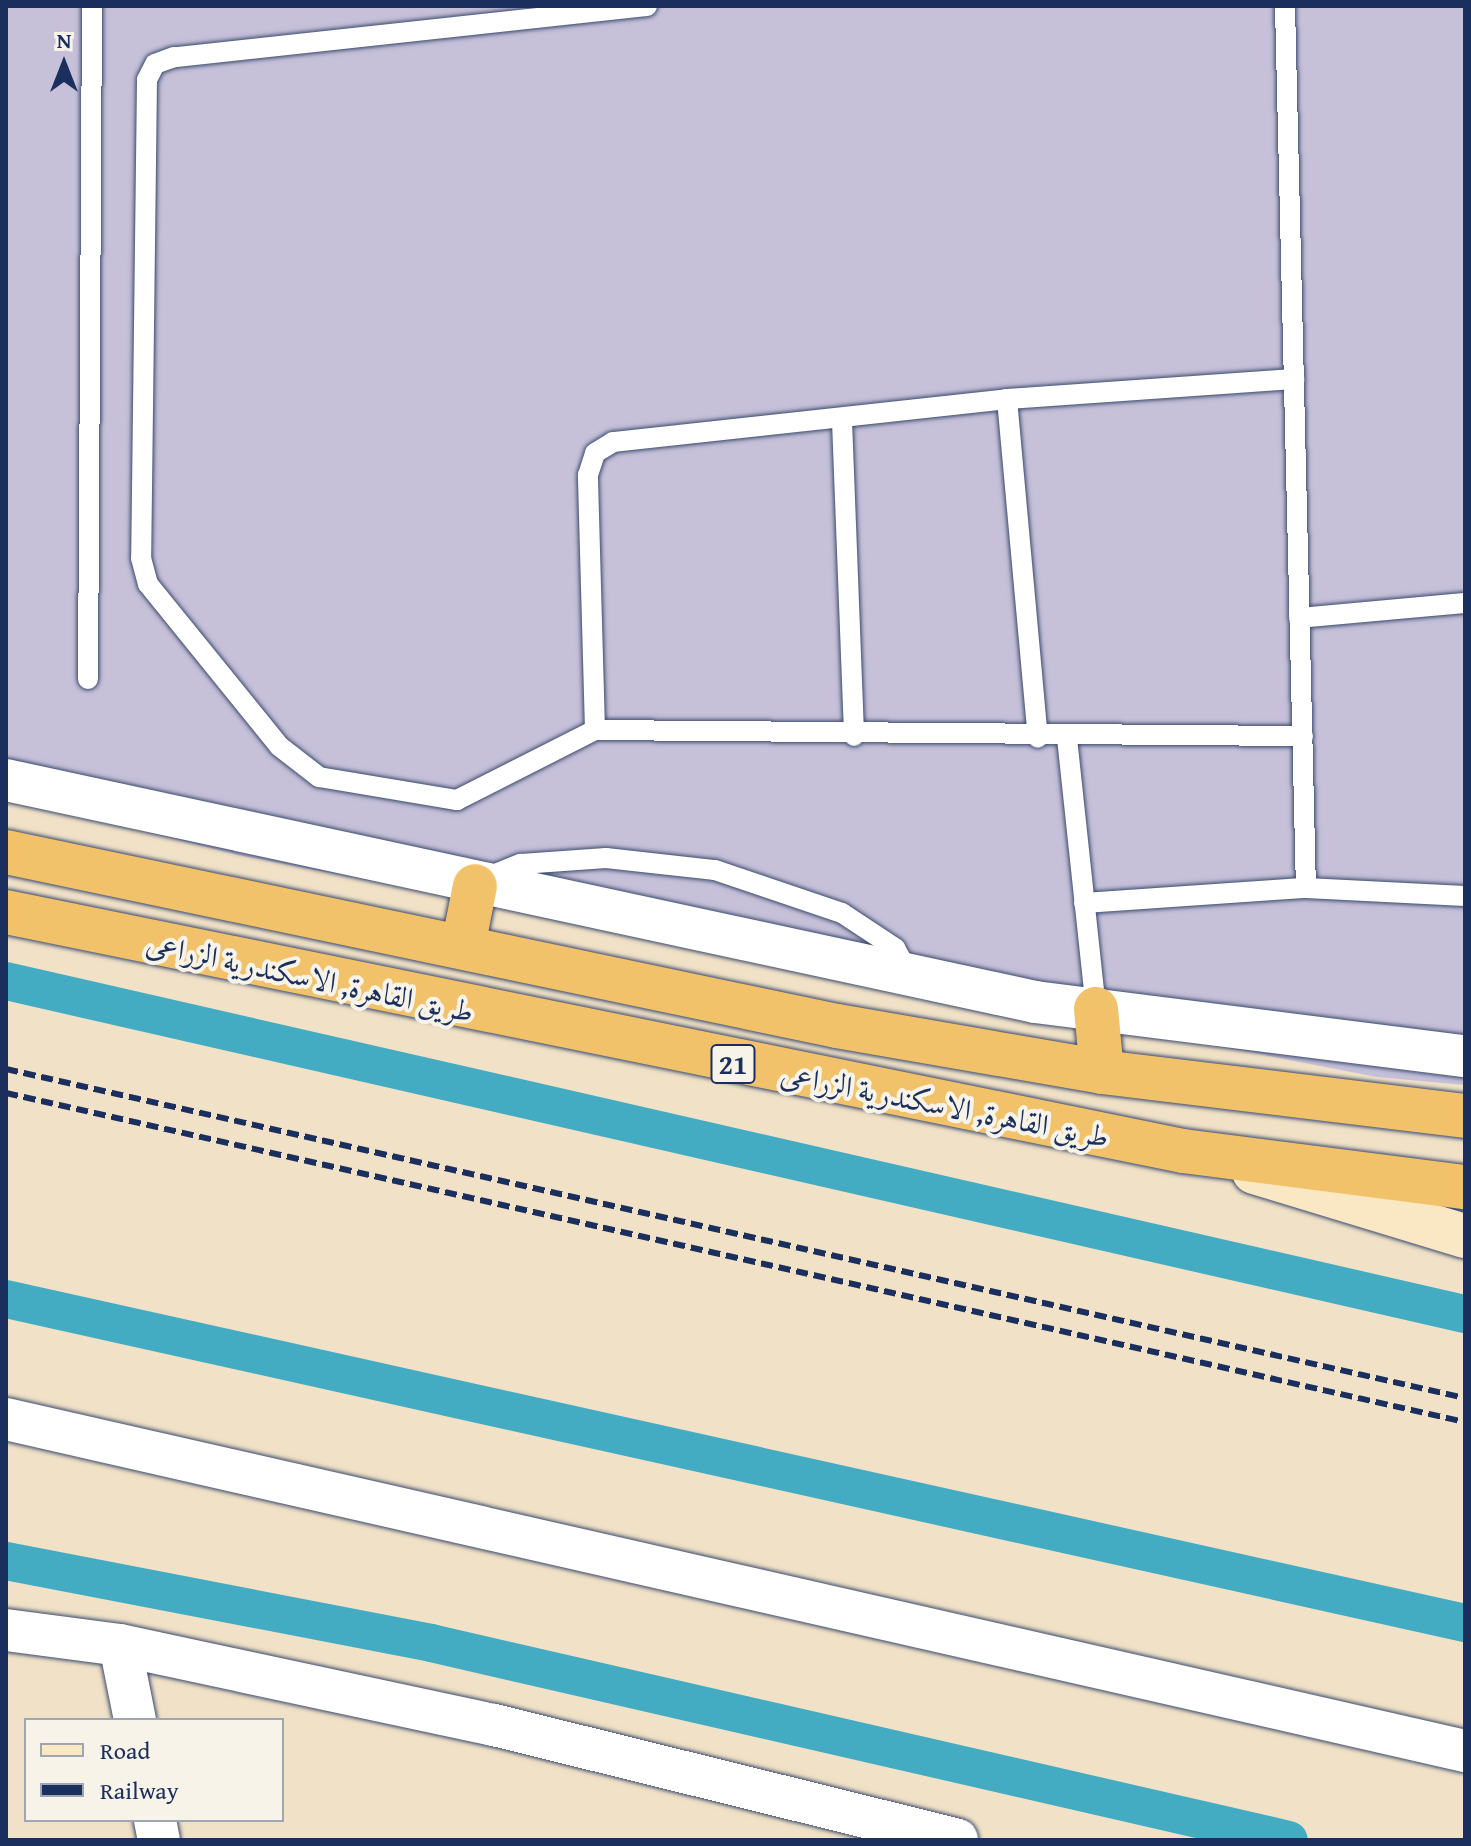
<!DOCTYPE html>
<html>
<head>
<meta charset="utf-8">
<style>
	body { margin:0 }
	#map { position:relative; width:1471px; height:1846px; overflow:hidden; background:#f1e2c7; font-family:"Gentium Book Plus",Amiri,serif }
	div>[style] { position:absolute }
	.industrial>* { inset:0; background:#c6c0d9 }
	.canal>* { height:38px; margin:-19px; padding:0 19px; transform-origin:19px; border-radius:19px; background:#43acc3 }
	.roads { filter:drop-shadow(0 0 2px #3b4a6e) drop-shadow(0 0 2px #3b4a6e) }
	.lane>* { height:20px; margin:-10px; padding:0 10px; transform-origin:10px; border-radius:10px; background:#fff }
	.street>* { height:42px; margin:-21px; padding:0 21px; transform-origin:21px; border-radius:21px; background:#fff }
	.secondary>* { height:44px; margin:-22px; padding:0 22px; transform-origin:22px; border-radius:22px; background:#fae7c3 }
	.highway>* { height:44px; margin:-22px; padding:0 22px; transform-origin:22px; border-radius:22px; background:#f2c26a }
	.rail>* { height:6px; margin-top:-3px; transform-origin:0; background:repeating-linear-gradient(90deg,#1b2f5e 0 12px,transparent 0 18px) }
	span { translate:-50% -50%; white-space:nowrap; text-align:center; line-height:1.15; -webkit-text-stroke:8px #f7f3e8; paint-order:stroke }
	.shield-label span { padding:2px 6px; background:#f7f3e8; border:2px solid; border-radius:6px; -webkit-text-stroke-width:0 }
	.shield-label { font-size:28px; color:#1b2f5e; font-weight:700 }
	.street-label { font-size:30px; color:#1b2f5e }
	.frame { position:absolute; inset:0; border:8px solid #1b2f5e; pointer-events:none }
	.legend { position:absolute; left:24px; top:1718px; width:260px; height:104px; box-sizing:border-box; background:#f7f3e8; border:2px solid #9fa5b1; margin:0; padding:10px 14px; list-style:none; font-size:24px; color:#1b2f5e }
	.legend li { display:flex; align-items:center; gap:16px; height:40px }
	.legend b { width:40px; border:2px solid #9fa5b1 }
	.north { position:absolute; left:24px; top:24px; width:80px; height:80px; -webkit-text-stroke:6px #f7f3e8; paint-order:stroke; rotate:0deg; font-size:22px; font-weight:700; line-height:32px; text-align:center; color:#1b2f5e }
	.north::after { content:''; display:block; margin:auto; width:28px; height:36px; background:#1b2f5e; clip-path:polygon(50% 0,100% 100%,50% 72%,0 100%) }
</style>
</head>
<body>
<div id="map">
	<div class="industrial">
		<div style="clip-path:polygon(6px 6px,1465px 6px,1465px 1085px,1377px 1077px,238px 855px,6px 796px)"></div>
	</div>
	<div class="canal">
		<div style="left:6px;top:981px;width:1497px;rotate:12.86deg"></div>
		<div style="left:6px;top:1299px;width:1495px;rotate:12.52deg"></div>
		<div style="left:6px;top:1561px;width:433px;rotate:10.9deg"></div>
		<div style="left:431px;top:1643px;width:880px;rotate:12.93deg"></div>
	</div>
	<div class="roads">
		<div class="lane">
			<div style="left:647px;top:6px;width:476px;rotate:173.8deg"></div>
			<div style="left:174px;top:57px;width:20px;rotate:160deg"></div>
			<div style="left:155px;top:64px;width:18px;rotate:117deg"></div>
			<div style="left:147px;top:80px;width:478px;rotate:90.7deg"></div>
			<div style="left:141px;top:558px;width:27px;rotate:75deg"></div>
			<div style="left:148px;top:584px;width:208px;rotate:51deg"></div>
			<div style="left:279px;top:746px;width:51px;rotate:37.8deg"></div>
			<div style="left:319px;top:777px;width:140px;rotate:9.5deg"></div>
			<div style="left:457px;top:800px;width:155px;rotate:-26.9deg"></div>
			<div style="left:595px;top:730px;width:708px;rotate:0.49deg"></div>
			<div style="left:1285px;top:6px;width:882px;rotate:88.64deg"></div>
			<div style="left:1007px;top:399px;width:340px;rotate:84.8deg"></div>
			<div style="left:842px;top:421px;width:315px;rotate:87.8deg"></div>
			<div style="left:1299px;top:618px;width:167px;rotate:-5.2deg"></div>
			<div style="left:88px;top:679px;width:673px;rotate:-89.66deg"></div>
			<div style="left:595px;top:730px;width:255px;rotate:-91.6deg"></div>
			<div style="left:588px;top:475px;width:23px;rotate:-72deg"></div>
			<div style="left:595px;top:453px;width:21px;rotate:-31deg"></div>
			<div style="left:613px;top:442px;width:396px;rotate:-6.2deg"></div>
			<div style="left:1007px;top:399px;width:288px;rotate:-4deg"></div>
			<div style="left:1067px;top:738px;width:273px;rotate:83.9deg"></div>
			<div style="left:488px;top:877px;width:35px;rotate:-22deg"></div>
			<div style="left:521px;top:864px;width:85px;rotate:-4deg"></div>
			<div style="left:606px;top:858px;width:110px;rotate:6.3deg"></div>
			<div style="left:715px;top:870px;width:134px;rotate:18.7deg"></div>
			<div style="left:842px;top:913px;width:64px;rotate:33.4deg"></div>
			<div style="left:895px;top:948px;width:31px;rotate:61deg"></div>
			<div style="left:1084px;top:903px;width:223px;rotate:-3.9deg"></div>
			<div style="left:1306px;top:888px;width:159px;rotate:2.9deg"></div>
		</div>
		<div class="street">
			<div style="left:6px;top:780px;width:1053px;rotate:12.17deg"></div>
			<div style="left:1035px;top:1002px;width:433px;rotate:7.2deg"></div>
			<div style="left:6px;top:1419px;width:1496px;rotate:12.82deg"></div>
			<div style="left:6px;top:1630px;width:115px;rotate:7.5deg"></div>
			<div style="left:135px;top:1720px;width:76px;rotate:-101.3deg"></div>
			<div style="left:120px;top:1645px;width:382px;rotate:12.1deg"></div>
			<div style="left:494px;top:1725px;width:477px;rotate:13.9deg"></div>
			<div style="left:155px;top:1820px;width:20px;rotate:79deg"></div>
		</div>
		<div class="secondary">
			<div style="left:1254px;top:1172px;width:220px;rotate:16.9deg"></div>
		</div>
		<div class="highway">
			<div style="left:6px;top:852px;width:849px;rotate:11.83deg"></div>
			<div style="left:837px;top:1026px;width:269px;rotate:9.8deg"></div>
			<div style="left:1102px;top:1072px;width:366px;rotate:6.9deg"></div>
			<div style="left:6px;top:912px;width:1201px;rotate:11.48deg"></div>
			<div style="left:1183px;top:1151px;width:284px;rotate:7.3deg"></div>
			<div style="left:463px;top:946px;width:61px;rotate:-78.7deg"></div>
			<div style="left:1096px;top:1009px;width:63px;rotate:84.6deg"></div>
		</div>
	</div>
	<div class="rail">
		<div style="left:6px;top:1069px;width:1496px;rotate:12.71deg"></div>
		<div style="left:6px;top:1093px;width:1496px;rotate:12.71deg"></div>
	</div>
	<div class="shield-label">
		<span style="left:733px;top:1064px">21</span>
	</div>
	<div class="street-label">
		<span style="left:310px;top:977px;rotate:12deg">طريق القاهرة, الاسكندرية الزراعى</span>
		<span style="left:945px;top:1105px;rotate:11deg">طريق القاهرة, الاسكندرية الزراعى</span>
	</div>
	<div class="frame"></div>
	<ul class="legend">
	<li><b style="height:10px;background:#fae7c3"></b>Road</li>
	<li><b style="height:10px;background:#1b2f5e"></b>Railway</li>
	</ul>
	<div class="north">N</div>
</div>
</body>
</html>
